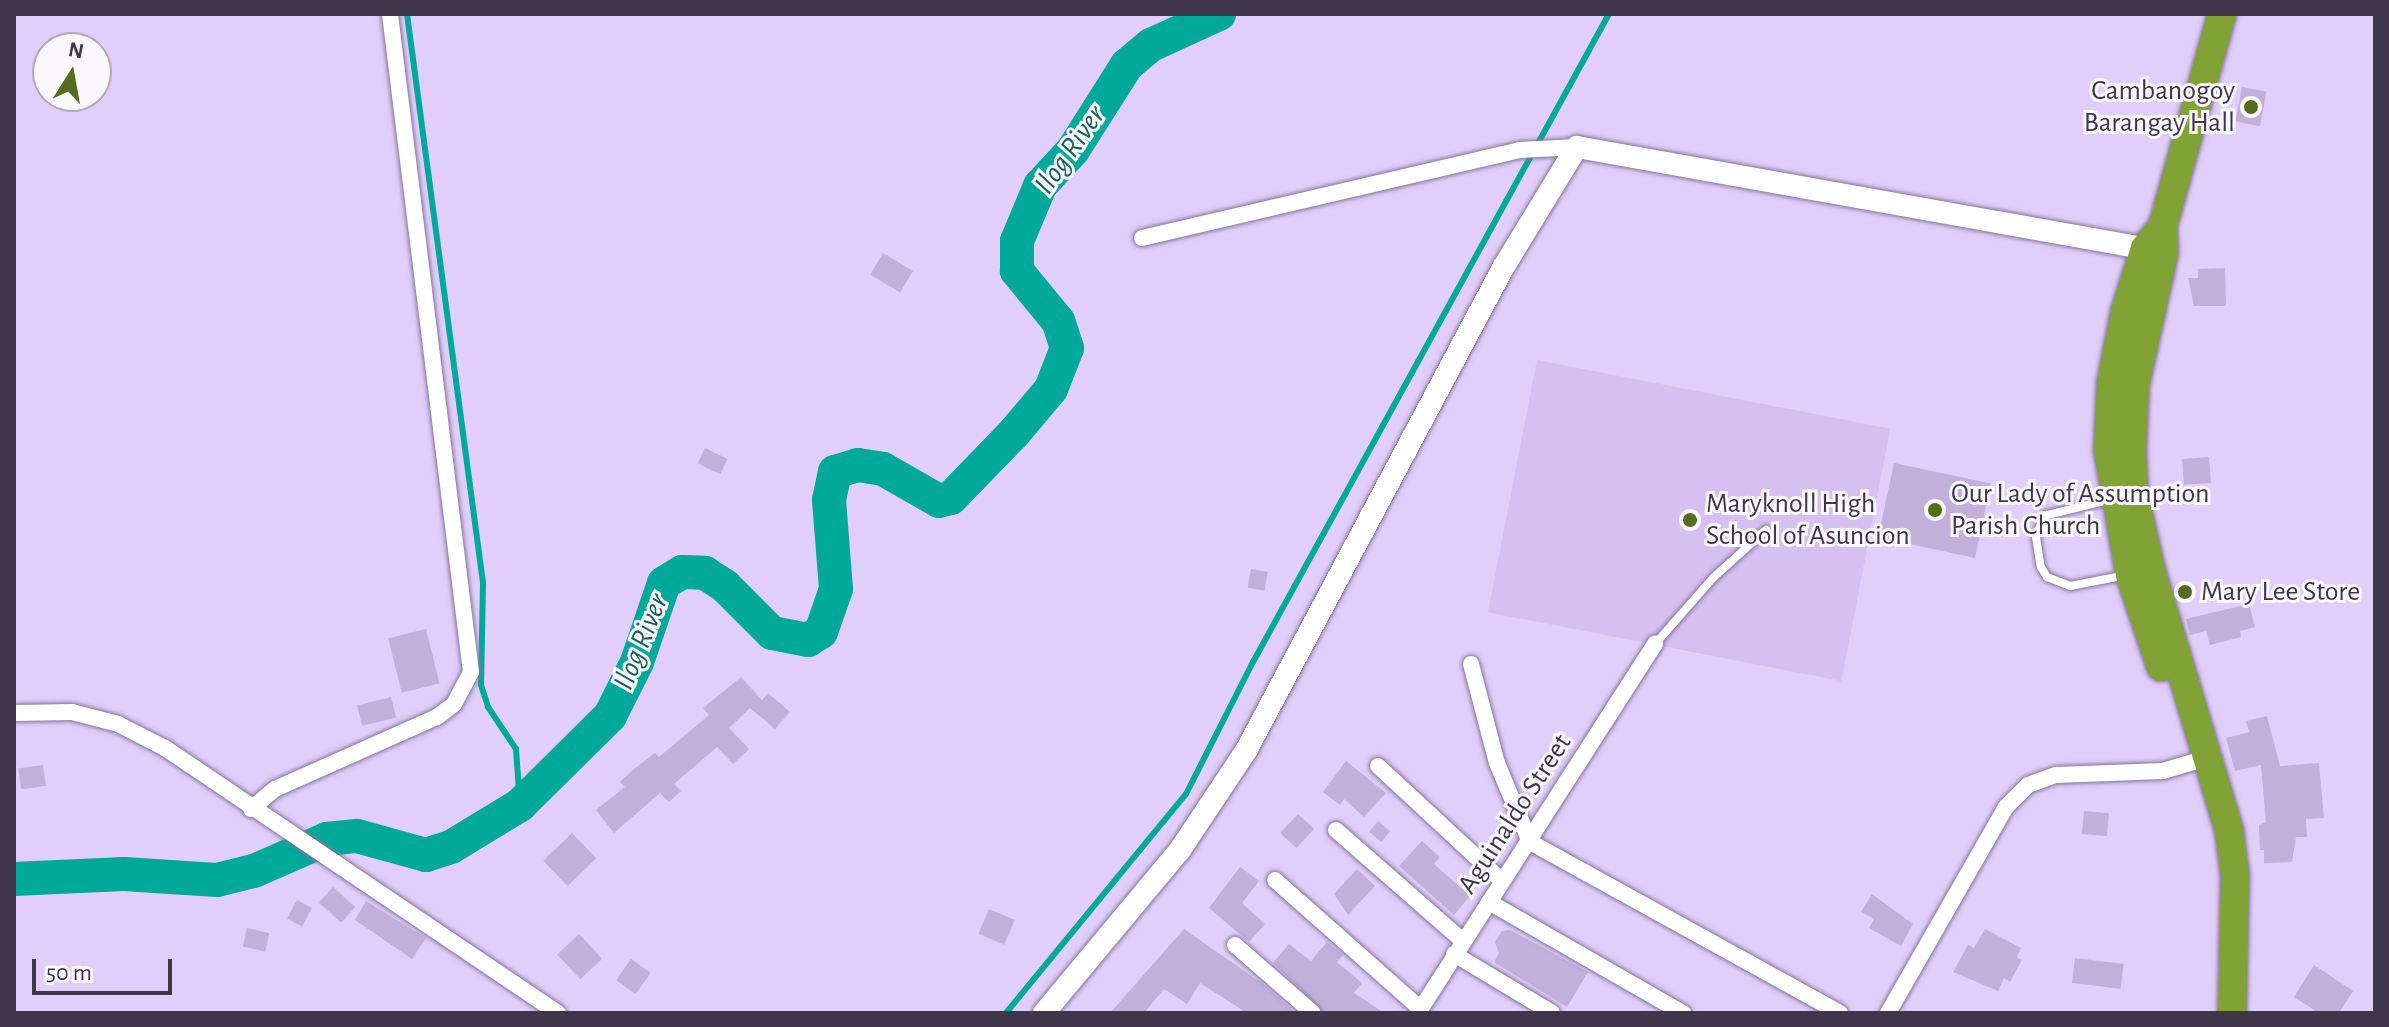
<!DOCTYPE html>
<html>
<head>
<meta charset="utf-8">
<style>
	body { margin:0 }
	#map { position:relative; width:2389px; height:1027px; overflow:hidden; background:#e1cefa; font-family:"Alegreya Sans",sans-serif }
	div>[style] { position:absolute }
	.built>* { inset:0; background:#d6c0f1; transform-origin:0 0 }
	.stream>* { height:6px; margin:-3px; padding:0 3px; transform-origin:3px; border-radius:3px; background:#01a99b }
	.river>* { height:34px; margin:-17px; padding:0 17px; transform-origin:17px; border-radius:17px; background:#01a99b }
	.building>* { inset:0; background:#c2afda; transform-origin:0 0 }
	.roads { filter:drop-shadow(0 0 2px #86749c) drop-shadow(0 0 2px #86749c) }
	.lane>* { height:8px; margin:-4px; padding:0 4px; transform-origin:4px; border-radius:4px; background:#fff }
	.street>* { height:16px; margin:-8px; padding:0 8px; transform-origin:8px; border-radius:8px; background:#fff }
	.secondary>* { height:22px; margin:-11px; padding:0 11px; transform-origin:11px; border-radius:11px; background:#fff }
	.highway>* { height:28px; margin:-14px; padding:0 14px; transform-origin:14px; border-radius:14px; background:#81a336 }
	.dots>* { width:22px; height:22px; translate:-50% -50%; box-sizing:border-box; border:4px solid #faf8fc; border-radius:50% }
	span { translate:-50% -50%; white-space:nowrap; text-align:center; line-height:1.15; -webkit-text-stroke:6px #faf8fc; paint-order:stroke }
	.poi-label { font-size:28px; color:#3f3749 }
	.right { translate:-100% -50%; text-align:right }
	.left { translate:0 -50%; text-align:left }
	.street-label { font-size:28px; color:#3f3749 }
	.water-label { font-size:30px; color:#186159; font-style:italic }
	.frame { position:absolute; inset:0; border:16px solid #3f3749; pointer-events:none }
	.north { position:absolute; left:32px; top:32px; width:80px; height:80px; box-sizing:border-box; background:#faf8fc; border:2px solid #afabb4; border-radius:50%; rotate:11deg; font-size:22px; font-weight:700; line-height:32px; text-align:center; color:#3f3749 }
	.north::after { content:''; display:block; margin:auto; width:28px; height:36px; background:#546c1d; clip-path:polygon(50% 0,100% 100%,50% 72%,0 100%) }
	.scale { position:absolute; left:32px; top:959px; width:140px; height:36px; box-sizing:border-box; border:4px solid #3f3749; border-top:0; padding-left:10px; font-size:24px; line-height:28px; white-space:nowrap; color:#3f3749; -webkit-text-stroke:6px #faf8fc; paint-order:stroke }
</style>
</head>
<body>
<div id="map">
	<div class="built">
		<div style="left:1537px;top:360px;width:360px;height:257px;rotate:11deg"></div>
	</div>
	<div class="stream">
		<div style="left:407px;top:14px;width:574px;rotate:82.39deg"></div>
		<div style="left:483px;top:583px;width:102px;rotate:91.1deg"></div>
		<div style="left:481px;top:685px;width:23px;rotate:72deg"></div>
		<div style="left:488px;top:707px;width:50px;rotate:56.3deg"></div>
		<div style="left:516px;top:749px;width:56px;rotate:85.9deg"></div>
		<div style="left:1006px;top:1013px;width:283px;rotate:-50.6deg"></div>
		<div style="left:1186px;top:794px;width:148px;rotate:-63.1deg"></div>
		<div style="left:1253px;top:662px;width:739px;rotate:-61.22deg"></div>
	</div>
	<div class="river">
		<div style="left:14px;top:879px;width:110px;rotate:-2.6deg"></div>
		<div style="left:124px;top:874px;width:93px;rotate:3.7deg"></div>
		<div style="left:217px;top:880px;width:38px;rotate:-14deg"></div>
		<div style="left:254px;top:871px;width:80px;rotate:-23.7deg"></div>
		<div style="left:327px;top:839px;width:30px;rotate:-6deg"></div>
		<div style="left:357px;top:836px;width:72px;rotate:15.4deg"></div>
		<div style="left:426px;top:855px;width:26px;rotate:-18deg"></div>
		<div style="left:451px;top:847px;width:81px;rotate:-31.3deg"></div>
		<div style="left:520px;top:805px;width:127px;rotate:-44.7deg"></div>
		<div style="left:610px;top:716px;width:60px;rotate:-63.4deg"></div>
		<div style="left:637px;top:662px;width:83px;rotate:-71.1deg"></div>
		<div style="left:664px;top:583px;width:21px;rotate:-31deg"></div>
		<div style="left:682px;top:572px;width:23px;rotate:2deg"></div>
		<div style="left:705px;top:573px;width:24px;rotate:33deg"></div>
		<div style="left:725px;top:586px;width:66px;rotate:45deg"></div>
		<div style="left:772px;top:633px;width:37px;rotate:11deg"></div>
		<div style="left:808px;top:640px;width:15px;rotate:-32deg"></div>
		<div style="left:821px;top:632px;width:46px;rotate:-70.8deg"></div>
		<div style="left:836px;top:589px;width:89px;rotate:-94.5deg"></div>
		<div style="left:829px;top:500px;width:29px;rotate:-78deg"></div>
		<div style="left:835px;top:472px;width:24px;rotate:-17deg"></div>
		<div style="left:858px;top:465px;width:25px;rotate:9deg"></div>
		<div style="left:883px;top:469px;width:64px;rotate:29.7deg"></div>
		<div style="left:939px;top:501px;width:12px;rotate:-14deg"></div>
		<div style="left:951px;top:498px;width:91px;rotate:-45.9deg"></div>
		<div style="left:1014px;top:433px;width:57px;rotate:-49.9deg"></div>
		<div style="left:1051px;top:389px;width:44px;rotate:-68.7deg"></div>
		<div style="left:1067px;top:348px;width:28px;rotate:-108deg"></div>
		<div style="left:1058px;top:321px;width:65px;rotate:-129.4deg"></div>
		<div style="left:1017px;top:271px;width:30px;rotate:-90deg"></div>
		<div style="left:1017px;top:241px;width:60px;rotate:-67.3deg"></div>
		<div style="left:1040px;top:186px;width:49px;rotate:-47.5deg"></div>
		<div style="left:1073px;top:150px;width:101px;rotate:-57.6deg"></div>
		<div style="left:1127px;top:65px;width:31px;rotate:-40deg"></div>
		<div style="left:1151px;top:45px;width:75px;rotate:-24.5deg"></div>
	</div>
	<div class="building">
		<div style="left:2242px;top:87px;width:25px;height:35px;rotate:11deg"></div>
		<div style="left:883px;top:253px;width:35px;height:25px;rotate:31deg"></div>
		<div style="clip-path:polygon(2225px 268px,2226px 306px,2194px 306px,2188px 278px,2198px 278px,2198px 269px)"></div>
		<div style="left:705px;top:448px;width:25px;height:17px;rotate:26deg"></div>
		<div style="left:2209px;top:457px;width:26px;height:27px;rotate:86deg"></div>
		<div style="left:1894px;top:463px;width:99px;height:76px;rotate:12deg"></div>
		<div style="left:1251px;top:569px;width:17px;height:19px;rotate:10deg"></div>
		<div style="clip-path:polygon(2249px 604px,2255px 627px,2240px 631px,2241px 637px,2210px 645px,2206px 631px,2190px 635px,2186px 619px)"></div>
		<div style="left:426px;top:629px;width:56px;height:39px;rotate:76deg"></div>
		<div style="clip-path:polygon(741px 677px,762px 700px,768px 693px,790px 712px,775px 729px,750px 708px,729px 728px,749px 749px,733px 764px,717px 747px,674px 784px,681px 791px,669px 802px,660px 793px,614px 833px,596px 810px,625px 787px,620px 782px,633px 770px,655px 753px,659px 757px,709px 715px,703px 708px)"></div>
		<div style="left:391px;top:697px;width:21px;height:35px;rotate:76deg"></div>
		<div style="clip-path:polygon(2267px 716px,2280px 766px,2319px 763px,2324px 818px,2306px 819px,2307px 837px,2296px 837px,2292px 862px,2264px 863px,2264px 850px,2260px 850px,2259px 825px,2266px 822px,2261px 765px,2235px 771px,2226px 738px,2249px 732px,2246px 721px)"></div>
		<div style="clip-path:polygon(1346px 761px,1386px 793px,1364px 817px,1344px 799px,1340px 805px,1323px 792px)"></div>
		<div style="left:43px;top:765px;width:21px;height:25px;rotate:82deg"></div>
		<div style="left:2084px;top:811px;width:25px;height:23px;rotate:5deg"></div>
		<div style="left:1298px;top:814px;width:22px;height:26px;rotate:43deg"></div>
		<div style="left:1378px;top:821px;width:16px;height:14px;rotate:40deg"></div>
		<div style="left:572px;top:833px;width:35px;height:40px;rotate:46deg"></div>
		<div style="clip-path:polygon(1422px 841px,1440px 857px,1434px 864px,1470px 896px,1454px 915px,1399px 866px)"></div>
		<div style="clip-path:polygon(1240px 867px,1259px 881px,1242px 903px,1265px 924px,1249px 942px,1209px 908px)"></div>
		<div style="clip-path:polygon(1357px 869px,1375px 886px,1348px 915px,1334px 894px)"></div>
		<div style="left:333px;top:887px;width:30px;height:21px;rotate:42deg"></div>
		<div style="clip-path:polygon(1872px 894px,1913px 924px,1901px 946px,1869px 928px,1874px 919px,1861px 912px)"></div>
		<div style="left:297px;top:900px;width:17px;height:21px;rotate:28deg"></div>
		<div style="clip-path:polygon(366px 901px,426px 938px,412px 959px,355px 920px)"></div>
		<div style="left:989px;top:909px;width:28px;height:27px;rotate:23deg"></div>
		<div style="left:247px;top:928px;width:23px;height:19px;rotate:13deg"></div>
		<div style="clip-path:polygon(1184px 929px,1263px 984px,1296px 1013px,1247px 1013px,1200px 983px,1187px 1004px,1164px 989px,1144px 1013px,1110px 1013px)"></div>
		<div style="clip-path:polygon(1985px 929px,2021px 948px,2017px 957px,2022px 960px,2010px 982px,2004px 978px,1998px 991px,1953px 972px,1968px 945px,1974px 948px)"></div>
		<div style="clip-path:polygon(1510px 930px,1588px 972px,1567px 1007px,1494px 962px,1499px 953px,1495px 942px,1502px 931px)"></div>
		<div style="left:579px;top:934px;width:34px;height:30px;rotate:47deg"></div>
		<div style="clip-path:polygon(1327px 942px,1343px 955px,1337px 962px,1362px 983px,1354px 993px,1384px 1013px,1324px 1013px,1273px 963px,1289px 944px,1311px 961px)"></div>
		<div style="left:2075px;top:958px;width:49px;height:25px;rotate:7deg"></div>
		<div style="left:631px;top:959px;width:24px;height:26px;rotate:35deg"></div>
		<div style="clip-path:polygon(2314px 965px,2353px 991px,2339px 1013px,2319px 1013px,2294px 997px)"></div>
	</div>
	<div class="roads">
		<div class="lane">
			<div style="left:2112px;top:499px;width:70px;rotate:166deg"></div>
			<div style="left:2044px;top:516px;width:22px;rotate:111deg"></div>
			<div style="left:2036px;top:537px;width:30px;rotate:81deg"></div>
			<div style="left:2041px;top:567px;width:12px;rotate:59deg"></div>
			<div style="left:2047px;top:577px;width:25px;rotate:21deg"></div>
			<div style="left:2070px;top:586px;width:58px;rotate:-10.9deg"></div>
			<div style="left:1655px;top:644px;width:88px;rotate:-48.7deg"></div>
			<div style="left:1713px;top:578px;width:72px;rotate:-42.2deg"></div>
		</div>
		<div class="street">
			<div style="left:1142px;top:238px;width:387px;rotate:-13.1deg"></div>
			<div style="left:1519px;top:150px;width:58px;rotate:-3deg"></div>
			<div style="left:1471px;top:664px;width:102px;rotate:75.3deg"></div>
			<div style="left:1497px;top:763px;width:86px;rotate:67.3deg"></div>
			<div style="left:1530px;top:842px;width:354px;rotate:28.9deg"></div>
			<div style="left:14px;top:713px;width:58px;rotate:-1deg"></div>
			<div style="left:72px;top:712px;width:48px;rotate:14.6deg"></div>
			<div style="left:118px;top:724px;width:53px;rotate:27.1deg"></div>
			<div style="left:165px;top:748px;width:474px;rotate:34deg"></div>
			<div style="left:1378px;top:766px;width:169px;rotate:42.8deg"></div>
			<div style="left:251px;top:809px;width:31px;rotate:-40deg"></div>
			<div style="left:275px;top:789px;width:177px;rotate:-24deg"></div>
			<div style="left:437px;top:717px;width:21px;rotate:-37deg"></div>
			<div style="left:454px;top:704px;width:36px;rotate:-62deg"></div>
			<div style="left:471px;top:672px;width:663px;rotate:-97.02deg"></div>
			<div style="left:1336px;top:830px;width:169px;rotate:41.2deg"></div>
			<div style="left:1275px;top:880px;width:195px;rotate:41.5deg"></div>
			<div style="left:1489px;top:902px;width:224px;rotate:29.8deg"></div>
			<div style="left:1235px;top:945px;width:103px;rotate:41.1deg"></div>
			<div style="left:1454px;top:954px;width:114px;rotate:31deg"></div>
			<div style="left:1418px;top:1013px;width:439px;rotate:-57.3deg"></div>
			<div style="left:1888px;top:1013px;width:237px;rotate:-60.2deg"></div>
			<div style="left:2006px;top:807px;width:31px;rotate:-45deg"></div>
			<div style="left:2028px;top:785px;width:30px;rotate:-20deg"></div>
			<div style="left:2056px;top:775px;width:107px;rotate:-2.1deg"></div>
			<div style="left:2163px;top:771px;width:49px;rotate:-16.6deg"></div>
		</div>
		<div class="secondary">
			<div style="left:1044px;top:1013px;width:212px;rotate:-50.2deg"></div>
			<div style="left:1180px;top:850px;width:121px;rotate:-56.4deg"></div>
			<div style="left:1247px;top:749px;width:545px;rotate:-61.98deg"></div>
			<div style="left:1503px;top:268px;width:142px;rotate:-58.6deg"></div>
			<div style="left:1577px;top:147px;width:591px;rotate:10.13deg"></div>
		</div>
		<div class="highway">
			<div style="left:2222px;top:14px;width:220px;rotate:105.6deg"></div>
			<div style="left:2163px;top:226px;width:27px;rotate:88deg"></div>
			<div style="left:2164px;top:253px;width:135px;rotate:102.4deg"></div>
			<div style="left:2135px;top:385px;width:67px;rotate:92.6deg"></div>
			<div style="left:2132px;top:452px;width:43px;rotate:87.3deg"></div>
			<div style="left:2134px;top:495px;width:77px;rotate:77.2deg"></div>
			<div style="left:2151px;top:570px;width:271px;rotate:73.3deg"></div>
			<div style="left:2229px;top:830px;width:45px;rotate:82.4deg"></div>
			<div style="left:2235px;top:875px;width:138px;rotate:91.2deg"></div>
			<div style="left:2161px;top:667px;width:97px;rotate:-108.6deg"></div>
			<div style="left:2130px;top:575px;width:127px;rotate:-100deg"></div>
			<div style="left:2108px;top:450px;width:67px;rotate:-87.4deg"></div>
			<div style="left:2111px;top:383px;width:72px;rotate:-78.8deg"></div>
			<div style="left:2125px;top:312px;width:67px;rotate:-72.6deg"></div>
			<div style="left:2145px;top:248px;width:28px;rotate:-51deg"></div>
		</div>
	</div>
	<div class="dots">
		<div style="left:2251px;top:107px;background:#546c1d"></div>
		<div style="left:1935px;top:510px;background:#546c1d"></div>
		<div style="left:1690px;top:520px;background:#546c1d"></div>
		<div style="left:2185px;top:592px;background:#546c1d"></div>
	</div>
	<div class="poi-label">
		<span class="right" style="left:2235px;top:107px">Cambanogoy<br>Barangay Hall</span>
		<span class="left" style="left:1951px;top:510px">Our Lady of Assumption<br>Parish Church</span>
		<span class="left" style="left:1706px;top:520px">Maryknoll High<br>School of Asuncion</span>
		<span class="left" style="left:2201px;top:592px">Mary Lee Store</span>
	</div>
	<div class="street-label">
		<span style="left:1515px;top:814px;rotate:-57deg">Aguinaldo Street</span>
	</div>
	<div class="water-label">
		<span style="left:1070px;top:150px;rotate:-55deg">Ilog River</span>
		<span style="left:641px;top:642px;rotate:-68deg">Ilog River</span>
	</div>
	<div class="frame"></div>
	<div class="north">N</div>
	<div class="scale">50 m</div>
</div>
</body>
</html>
